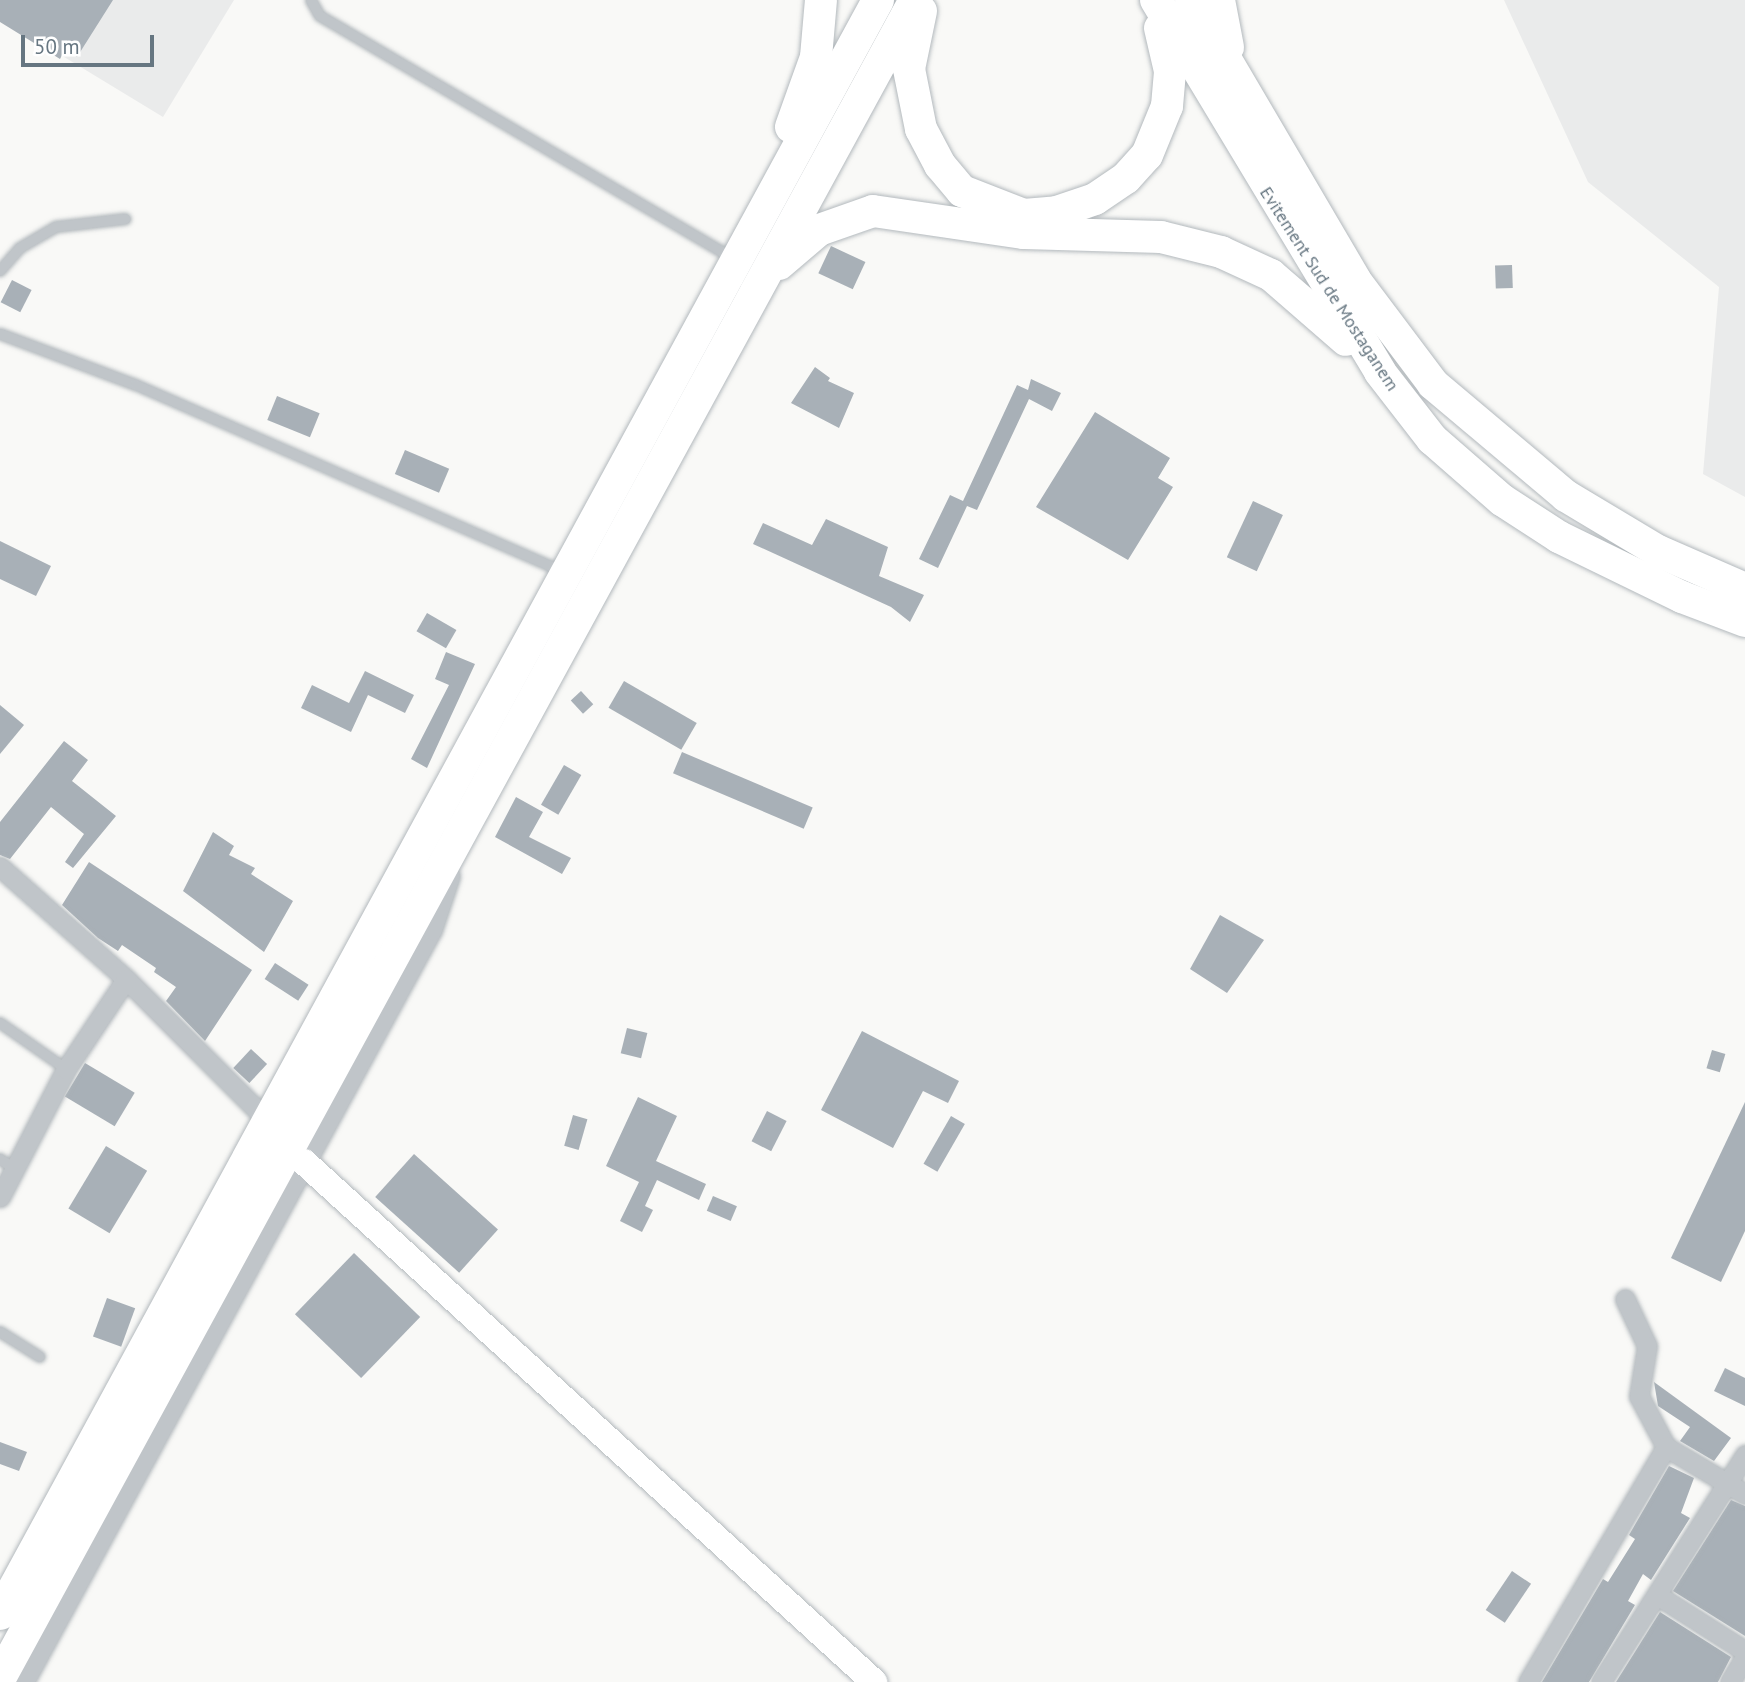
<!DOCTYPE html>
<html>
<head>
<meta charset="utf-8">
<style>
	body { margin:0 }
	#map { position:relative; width:1745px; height:1682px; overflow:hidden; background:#f9f9f7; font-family:"PT Sans",sans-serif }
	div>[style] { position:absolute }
	.built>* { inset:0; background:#eaebeb }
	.building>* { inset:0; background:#a8b0b7; transform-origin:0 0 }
	.roads { filter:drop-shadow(0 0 2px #b3b9bd) drop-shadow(0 0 2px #b3b9bd) }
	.service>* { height:10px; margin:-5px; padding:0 5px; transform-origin:5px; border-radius:5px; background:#c0c5c9 }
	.minor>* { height:19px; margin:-9.5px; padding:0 9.5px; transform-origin:9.5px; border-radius:9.5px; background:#c0c5c9 }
	.secondary>* { height:26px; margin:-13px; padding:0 13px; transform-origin:13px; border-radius:13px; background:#fff }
	.trunk>* { height:32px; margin:-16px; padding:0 16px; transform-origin:16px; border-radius:16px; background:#fff }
	span { translate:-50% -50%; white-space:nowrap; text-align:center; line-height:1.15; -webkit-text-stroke:7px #fff; paint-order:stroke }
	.street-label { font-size:18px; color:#667681 }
	.scale { position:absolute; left:21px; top:35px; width:133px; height:32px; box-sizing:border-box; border:4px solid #667681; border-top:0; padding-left:9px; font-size:21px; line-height:24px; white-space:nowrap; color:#667681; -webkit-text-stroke:5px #fff; paint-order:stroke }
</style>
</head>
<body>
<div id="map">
	<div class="built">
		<div style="clip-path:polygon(0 0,234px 0,163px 117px,0 18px)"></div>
		<div style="clip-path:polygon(1504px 0,1745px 0,1745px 497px,1703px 474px,1719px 287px,1588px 182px)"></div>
	</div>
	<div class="building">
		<div style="clip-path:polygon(0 0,113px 0,77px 57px,65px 49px,60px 59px,0 22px)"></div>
		<div style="left:831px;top:246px;width:38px;height:30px;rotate:25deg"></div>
		<div style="left:1512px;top:265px;width:23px;height:17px;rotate:88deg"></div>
		<div style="left:12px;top:280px;width:22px;height:25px;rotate:27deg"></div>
		<div style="clip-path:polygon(815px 367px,830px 378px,828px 381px,854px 393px,839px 428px,791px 403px)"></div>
		<div style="clip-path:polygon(1031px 379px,1061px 393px,1052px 411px,1029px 399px,977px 510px,967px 506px,938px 568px,919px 559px,950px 495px,963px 501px,1017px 385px,1028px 390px)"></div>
		<div style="left:277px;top:396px;width:46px;height:26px;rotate:22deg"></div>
		<div style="clip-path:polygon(1095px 412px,1170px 458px,1158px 478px,1173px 487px,1128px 560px,1036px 507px)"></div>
		<div style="left:405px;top:450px;width:48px;height:26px;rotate:23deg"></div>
		<div style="left:1253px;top:501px;width:33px;height:62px;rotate:25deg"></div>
		<div style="clip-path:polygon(826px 519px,888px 547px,879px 576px,924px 595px,910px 622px,891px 607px,753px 544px,763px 523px,812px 545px)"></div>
		<div style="clip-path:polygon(0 541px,51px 566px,36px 596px,0 579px)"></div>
		<div style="left:427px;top:613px;width:34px;height:21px;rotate:30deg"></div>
		<div style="clip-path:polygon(446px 652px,475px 664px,427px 768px,411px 759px,449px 685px,435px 679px)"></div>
		<div style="clip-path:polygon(365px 671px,414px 695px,405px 713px,368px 695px,351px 732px,301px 708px,312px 685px,349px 703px)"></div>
		<div style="left:624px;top:681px;width:84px;height:31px;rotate:30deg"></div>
		<div style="left:581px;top:691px;width:18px;height:14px;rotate:47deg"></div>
		<div style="clip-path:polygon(0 705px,24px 725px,0 754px)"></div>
		<div style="clip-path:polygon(64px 741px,88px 760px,72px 781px,116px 816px,73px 868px,65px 862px,84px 834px,51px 807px,10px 859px,0 855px,0 822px)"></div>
		<div style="left:682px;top:752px;width:142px;height:23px;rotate:23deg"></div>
		<div style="left:564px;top:765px;width:20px;height:46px;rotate:30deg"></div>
		<div style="clip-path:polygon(516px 797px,543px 812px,529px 837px,571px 858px,562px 874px,495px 837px)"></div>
		<div style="clip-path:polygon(213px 832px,234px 846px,229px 855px,255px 868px,251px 874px,293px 901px,264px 952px,183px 891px)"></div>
		<div style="clip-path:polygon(89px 862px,252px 970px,205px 1041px,166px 1001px,176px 987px,154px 972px,156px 968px,122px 945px,118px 951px,98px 938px,62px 905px)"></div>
		<div style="clip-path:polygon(1220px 915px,1264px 940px,1227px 993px,1190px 969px)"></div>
		<div style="left:275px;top:963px;width:40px;height:19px;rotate:33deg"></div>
		<div style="left:627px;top:1028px;width:21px;height:26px;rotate:14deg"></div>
		<div style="clip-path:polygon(862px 1031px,959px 1081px,948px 1103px,923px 1091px,893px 1148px,821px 1110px)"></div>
		<div style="left:251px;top:1049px;width:22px;height:26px;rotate:43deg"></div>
		<div style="left:1712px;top:1050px;width:14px;height:19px;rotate:17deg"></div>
		<div style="left:85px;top:1063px;width:58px;height:39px;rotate:31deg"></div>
		<div style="clip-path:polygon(638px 1097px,677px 1116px,656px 1161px,706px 1184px,699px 1200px,657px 1180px,645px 1206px,653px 1210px,642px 1232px,620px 1221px,639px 1182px,606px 1166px)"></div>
		<div style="clip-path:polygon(1745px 1102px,1745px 1231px,1721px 1282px,1671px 1258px)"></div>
		<div style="left:767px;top:1111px;width:22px;height:34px;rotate:27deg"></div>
		<div style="left:573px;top:1115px;width:15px;height:32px;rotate:16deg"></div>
		<div style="left:951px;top:1116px;width:16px;height:55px;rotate:30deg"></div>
		<div style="left:106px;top:1146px;width:48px;height:73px;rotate:31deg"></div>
		<div style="left:414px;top:1154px;width:113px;height:58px;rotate:42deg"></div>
		<div style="left:713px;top:1196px;width:26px;height:16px;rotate:23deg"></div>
		<div style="left:354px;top:1253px;width:92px;height:85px;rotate:44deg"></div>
		<div style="left:107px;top:1298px;width:30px;height:41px;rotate:20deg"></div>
		<div style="clip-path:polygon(1725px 1368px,1745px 1378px,1745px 1406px,1714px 1391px)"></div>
		<div style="clip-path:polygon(1654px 1382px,1731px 1438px,1714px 1461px,1680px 1441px,1690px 1427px,1658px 1406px)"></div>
		<div style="clip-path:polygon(0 1442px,27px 1452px,19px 1471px,0 1464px)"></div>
		<div style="clip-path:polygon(1669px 1466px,1694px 1478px,1681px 1513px,1690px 1518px,1651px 1580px,1643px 1574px,1628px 1601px,1635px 1605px,1589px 1682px,1542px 1682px,1603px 1579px,1608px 1582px,1635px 1539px,1629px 1535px)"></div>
		<div style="clip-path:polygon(1731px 1500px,1745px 1506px,1745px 1636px,1673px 1591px)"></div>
		<div style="left:1512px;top:1571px;width:23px;height:47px;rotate:34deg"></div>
		<div style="clip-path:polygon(1660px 1612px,1731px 1657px,1718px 1682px,1616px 1682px)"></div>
	</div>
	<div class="roads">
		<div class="service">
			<div style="left:311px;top:0;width:18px;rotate:61deg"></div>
			<div style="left:320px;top:16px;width:479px;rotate:30.4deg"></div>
			<div style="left:0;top:271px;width:30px;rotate:-49deg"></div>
			<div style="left:20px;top:248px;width:42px;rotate:-30.3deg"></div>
			<div style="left:56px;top:227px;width:70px;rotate:-6.5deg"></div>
			<div style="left:0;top:334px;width:145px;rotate:20.6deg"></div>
			<div style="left:136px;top:385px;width:467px;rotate:23.6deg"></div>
			<div style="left:0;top:1023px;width:80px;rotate:34.9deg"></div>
			<div style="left:0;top:1159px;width:18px;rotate:34deg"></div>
			<div style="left:0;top:1332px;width:47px;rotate:32deg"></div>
		</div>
		<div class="minor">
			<div style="left:0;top:867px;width:169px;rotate:41.6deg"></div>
			<div style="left:126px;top:979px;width:201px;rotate:45deg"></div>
			<div style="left:0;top:1197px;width:144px;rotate:-62.7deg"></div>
			<div style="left:66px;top:1069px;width:108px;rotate:-56.3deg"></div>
			<div style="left:1625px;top:1299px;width:52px;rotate:64.9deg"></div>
			<div style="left:1647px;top:1346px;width:51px;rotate:99.1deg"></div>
			<div style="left:1639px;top:1396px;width:58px;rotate:62.1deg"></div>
			<div style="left:1666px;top:1447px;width:92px;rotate:30.7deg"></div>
			<div style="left:1657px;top:1595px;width:104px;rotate:32.5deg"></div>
			<div style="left:24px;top:1682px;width:856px;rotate:-61.52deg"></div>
			<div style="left:432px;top:930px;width:57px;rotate:-71.6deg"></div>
			<div style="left:1528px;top:1682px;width:273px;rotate:-59.6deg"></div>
			<div style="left:1601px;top:1682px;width:269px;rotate:-57.6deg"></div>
			<div style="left:1730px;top:1682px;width:29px;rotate:-59deg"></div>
		</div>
		<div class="secondary">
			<div style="left:304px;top:1162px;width:772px;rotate:42.37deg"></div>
		</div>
		<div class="trunk">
			<div style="left:1156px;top:0;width:434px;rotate:58.9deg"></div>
			<div style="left:1380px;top:372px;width:85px;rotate:52.2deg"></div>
			<div style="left:1432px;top:439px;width:93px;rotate:41.1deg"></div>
			<div style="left:1502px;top:500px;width:68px;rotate:33deg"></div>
			<div style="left:1559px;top:537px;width:137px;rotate:26deg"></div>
			<div style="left:1682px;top:597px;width:67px;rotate:20.9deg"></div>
			<div style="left:1191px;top:0;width:324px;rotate:59.6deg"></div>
			<div style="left:1355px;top:280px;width:130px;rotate:53.1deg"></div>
			<div style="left:1433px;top:384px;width:174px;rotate:40.1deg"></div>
			<div style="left:1566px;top:496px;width:107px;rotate:30.9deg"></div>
			<div style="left:1658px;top:551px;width:95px;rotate:23.6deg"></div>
			<div style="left:1219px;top:0;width:48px;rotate:79.2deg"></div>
			<div style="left:921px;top:11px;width:59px;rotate:101.7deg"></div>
			<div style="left:909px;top:69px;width:61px;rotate:78.7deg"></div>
			<div style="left:921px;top:129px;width:41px;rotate:62.2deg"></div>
			<div style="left:940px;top:165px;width:34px;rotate:50deg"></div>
			<div style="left:962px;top:191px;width:66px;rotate:21.2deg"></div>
			<div style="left:1024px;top:215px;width:33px;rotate:-5deg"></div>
			<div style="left:1057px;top:212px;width:40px;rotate:-18.9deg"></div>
			<div style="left:1095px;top:199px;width:37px;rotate:-34deg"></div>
			<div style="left:1126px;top:178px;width:31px;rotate:-48deg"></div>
			<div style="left:1147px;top:155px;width:53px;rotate:-67.8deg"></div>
			<div style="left:1167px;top:106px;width:35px;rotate:-85deg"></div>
			<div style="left:1170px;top:71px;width:44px;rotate:-103.1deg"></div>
			<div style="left:791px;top:127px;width:74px;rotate:-70.3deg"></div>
			<div style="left:816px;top:57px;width:57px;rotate:-85deg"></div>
			<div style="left:779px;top:264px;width:52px;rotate:-40.4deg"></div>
			<div style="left:819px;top:230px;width:57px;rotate:-19.4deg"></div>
			<div style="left:873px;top:211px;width:153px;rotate:8.3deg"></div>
			<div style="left:1024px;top:233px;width:137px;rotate:1.7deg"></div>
			<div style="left:1161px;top:237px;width:62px;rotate:14deg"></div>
			<div style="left:1221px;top:252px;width:55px;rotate:24.7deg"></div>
			<div style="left:1271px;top:275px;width:99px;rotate:40.9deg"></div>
			<div style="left:0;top:1614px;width:1837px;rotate:-61.45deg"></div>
			<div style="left:0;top:1678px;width:1911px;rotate:-61.4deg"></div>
		</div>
	</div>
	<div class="street-label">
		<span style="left:1329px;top:289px;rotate:57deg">Evitement Sud de Mostaganem</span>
	</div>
	<div class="scale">50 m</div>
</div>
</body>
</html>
